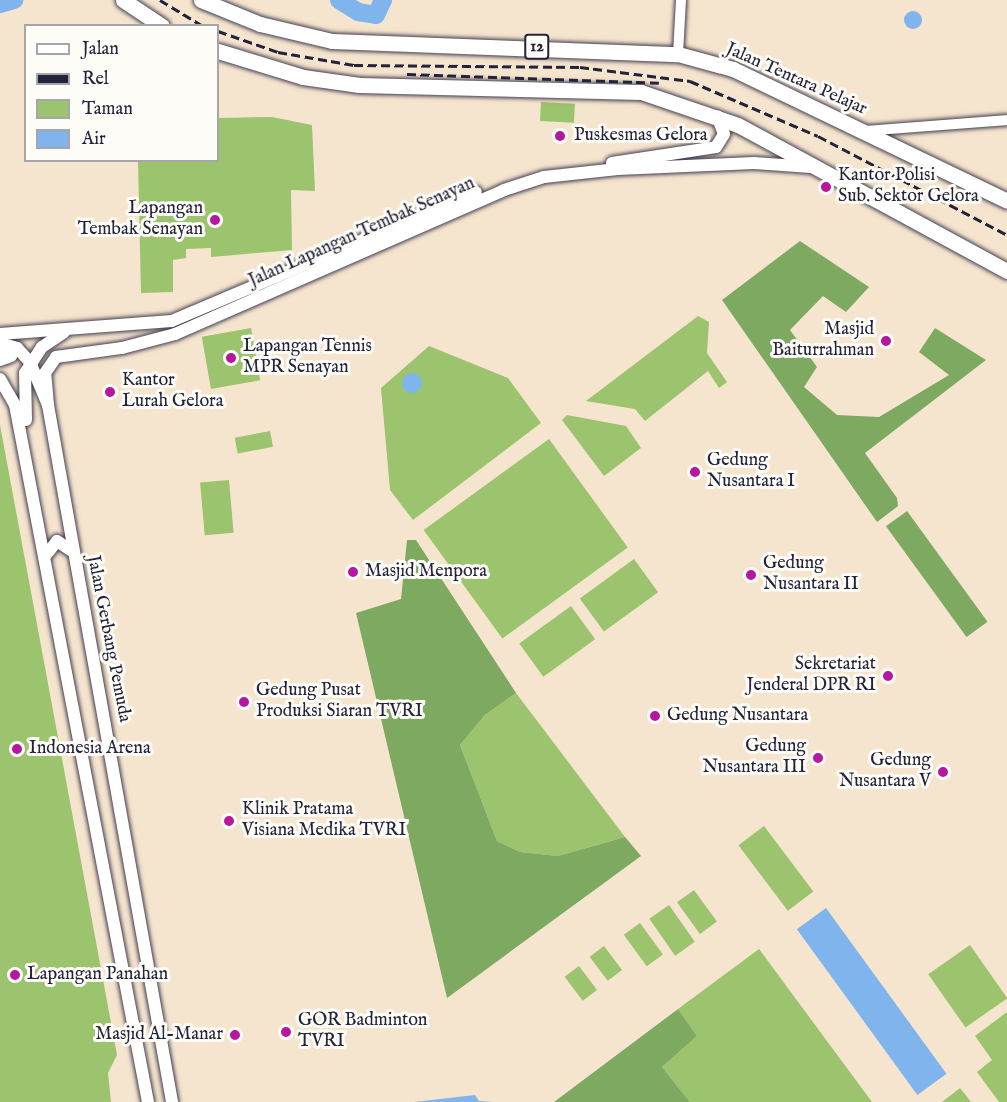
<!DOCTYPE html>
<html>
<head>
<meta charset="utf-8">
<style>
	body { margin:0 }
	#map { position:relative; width:1007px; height:1102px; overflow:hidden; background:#f6e5ce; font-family:"IM FELL English",serif }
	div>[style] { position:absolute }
	.green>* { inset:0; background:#9cc36e; transform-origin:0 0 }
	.forest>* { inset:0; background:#7da961; transform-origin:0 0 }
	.water>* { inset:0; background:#7fb4ed; transform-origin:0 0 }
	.round { border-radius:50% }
	.river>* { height:18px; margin:-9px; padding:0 9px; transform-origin:9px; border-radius:9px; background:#7fb4ed }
	.roads { filter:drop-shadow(0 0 2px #423f51) drop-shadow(0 0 2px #423f51) }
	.minor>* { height:10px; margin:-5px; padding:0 5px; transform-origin:5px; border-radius:5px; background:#fff }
	.major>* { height:12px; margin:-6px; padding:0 6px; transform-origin:6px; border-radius:6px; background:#fff }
	.highway>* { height:15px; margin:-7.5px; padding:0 7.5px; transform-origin:7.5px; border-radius:7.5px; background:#fff }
	.rail>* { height:3px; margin-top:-1.5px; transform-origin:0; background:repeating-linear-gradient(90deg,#22223b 0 9px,transparent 0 13.5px) }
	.dots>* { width:16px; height:16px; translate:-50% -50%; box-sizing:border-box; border:3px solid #fdfcf7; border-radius:50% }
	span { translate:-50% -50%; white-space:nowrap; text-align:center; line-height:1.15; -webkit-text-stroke:6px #fdfcf7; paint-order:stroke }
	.shield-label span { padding:2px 4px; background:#fdfcf7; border:2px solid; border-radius:4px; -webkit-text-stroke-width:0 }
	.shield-label { font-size:16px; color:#22223b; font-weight:700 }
	.street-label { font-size:18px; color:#22223b }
	.poi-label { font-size:18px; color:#22223b }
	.left { translate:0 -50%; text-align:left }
	.right { translate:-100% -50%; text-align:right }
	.legend { position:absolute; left:24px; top:24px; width:195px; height:138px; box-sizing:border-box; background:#fdfcf7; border:2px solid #a5a5ac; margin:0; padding:8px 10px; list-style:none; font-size:18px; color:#22223b }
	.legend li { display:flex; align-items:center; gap:12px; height:30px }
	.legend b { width:30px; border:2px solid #a5a5ac }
</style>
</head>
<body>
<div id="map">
	<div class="green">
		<div style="left:541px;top:102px;width:34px;height:19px;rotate:3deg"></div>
		<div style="clip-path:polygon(272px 117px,312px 125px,315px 191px,291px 190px,292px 250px,211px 257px,211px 248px,186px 249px,186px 258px,173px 260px,173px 292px,141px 293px,138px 161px,218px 160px,218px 118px)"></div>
		<div style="clip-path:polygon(698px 316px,709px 322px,707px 353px,727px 382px,719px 388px,708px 371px,645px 421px,635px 409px,586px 401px)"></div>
		<div style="left:251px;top:328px;width:53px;height:50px;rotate:80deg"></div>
		<div style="clip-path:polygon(429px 346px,508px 378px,541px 423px,413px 520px,390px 490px,381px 388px)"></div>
		<div style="clip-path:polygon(567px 415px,626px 426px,641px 448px,604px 476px,562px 420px)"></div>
		<div style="clip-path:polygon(0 425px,117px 1055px,108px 1073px,111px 1102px,0 1102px)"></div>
		<div style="left:270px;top:431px;width:16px;height:36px;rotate:79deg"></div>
		<div style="left:549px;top:439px;width:134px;height:155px;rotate:54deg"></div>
		<div style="left:229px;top:480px;width:53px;height:29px;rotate:85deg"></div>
		<div style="left:634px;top:559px;width:41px;height:67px;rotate:54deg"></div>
		<div style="left:571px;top:606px;width:41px;height:64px;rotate:54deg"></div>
		<div style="clip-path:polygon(516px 693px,625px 837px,558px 856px,520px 852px,497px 841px,460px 745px,485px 715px)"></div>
		<div style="left:764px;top:826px;width:82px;height:32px;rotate:53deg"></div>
		<div style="left:694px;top:890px;width:39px;height:21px;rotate:54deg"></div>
		<div style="left:669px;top:905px;width:45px;height:24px;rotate:55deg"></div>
		<div style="left:640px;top:923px;width:39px;height:20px;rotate:54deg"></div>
		<div style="left:970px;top:945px;width:65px;height:51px;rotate:55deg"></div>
		<div style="left:604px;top:946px;width:30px;height:18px;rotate:53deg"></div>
		<div style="clip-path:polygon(759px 949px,872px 1102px,690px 1102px,662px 1067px,697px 1036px,678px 1009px)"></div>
		<div style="left:579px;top:966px;width:30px;height:18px;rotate:53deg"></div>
		<div style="clip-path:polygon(1007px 1012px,1007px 1102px,999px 1102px,977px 1072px,992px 1060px,975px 1036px)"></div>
		<div style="clip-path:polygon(960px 1088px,971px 1102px,942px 1102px)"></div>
	</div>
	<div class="forest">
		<div style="clip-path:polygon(800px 241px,869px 287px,846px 312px,823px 296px,790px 330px,817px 367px,804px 387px,837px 415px,879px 417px,949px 375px,919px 352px,935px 328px,986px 360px,865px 453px,897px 498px,898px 506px,877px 522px,722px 300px)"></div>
		<div style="left:907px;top:511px;width:137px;height:26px;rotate:54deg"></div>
		<div style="clip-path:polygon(407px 540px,416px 540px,516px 693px,485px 715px,460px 745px,497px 841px,520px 852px,558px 856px,625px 837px,641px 856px,447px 998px,356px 613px,401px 599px)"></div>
		<div style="clip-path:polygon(678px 1009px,697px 1036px,662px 1067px,690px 1102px,554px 1102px)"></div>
	</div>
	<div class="water">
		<div class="round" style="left:904px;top:11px;width:18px;height:18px"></div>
		<div class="round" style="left:402px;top:373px;width:20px;height:20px"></div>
		<div style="left:826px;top:908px;width:205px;height:36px;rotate:54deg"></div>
		<div style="clip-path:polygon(475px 1095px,479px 1101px,493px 1102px,414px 1102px)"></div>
	</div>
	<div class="river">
		<div style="left:339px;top:0;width:22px;rotate:32deg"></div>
		<div style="left:358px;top:12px;width:18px;rotate:9deg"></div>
		<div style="left:376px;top:15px;width:17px;rotate:-65deg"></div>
		<div style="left:0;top:4px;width:15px;rotate:-16deg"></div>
	</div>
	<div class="roads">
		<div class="minor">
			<div style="left:678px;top:54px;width:54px;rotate:-86.8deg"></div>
			<div style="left:864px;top:131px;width:143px;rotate:-4.4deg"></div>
		</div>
		<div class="major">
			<div style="left:612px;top:163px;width:105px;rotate:-8.7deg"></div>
			<div style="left:716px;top:147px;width:15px;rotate:-58deg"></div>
			<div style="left:724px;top:134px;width:19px;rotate:-111deg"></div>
			<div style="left:0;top:334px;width:172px;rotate:-4.3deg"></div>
			<div style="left:172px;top:321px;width:330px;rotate:-23deg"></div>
			<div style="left:0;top:343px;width:18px;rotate:16deg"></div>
			<div style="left:17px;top:348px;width:19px;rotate:47deg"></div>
			<div style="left:30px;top:362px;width:47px;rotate:67.3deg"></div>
			<div style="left:48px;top:405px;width:708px;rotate:79.91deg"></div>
			<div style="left:0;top:347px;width:14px;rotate:39deg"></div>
			<div style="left:11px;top:356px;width:12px;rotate:160deg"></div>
			<div style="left:0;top:379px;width:30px;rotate:60deg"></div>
			<div style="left:15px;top:405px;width:710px;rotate:79.2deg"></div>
			<div style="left:48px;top:405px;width:32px;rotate:-95deg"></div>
			<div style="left:45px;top:373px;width:19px;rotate:-55deg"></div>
			<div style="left:56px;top:357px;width:67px;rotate:-7.8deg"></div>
			<div style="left:122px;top:348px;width:55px;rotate:-14.8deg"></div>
			<div style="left:175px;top:334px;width:359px;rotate:-23.6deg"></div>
			<div style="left:504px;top:190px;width:42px;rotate:-18deg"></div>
			<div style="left:544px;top:177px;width:74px;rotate:-6.2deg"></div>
			<div style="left:618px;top:169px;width:136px;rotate:-2.5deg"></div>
			<div style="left:754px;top:163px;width:57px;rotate:4deg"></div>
			<div style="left:26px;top:420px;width:47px;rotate:-91.2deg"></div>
			<div style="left:25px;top:373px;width:31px;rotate:-57deg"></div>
			<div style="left:42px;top:347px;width:27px;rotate:-34deg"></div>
			<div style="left:45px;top:556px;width:19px;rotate:-51deg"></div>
			<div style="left:57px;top:541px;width:18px;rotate:34deg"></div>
		</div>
		<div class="highway">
			<div style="left:123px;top:0;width:47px;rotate:33.7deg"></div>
			<div style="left:201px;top:0;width:64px;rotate:22.1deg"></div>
			<div style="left:260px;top:24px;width:74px;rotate:13.3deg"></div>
			<div style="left:332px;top:41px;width:346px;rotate:2.2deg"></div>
			<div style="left:678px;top:54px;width:57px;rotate:15.3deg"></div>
			<div style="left:733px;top:69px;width:304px;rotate:25.7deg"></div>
			<div style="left:218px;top:51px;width:89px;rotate:17deg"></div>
			<div style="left:303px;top:77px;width:57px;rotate:8.1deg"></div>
			<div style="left:359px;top:85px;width:282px;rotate:1.4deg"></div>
			<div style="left:641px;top:92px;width:102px;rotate:18.8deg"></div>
			<div style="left:738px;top:125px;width:306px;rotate:28.5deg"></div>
		</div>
	</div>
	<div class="rail">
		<div style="left:160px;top:0;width:50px;rotate:31.2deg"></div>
		<div style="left:218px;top:31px;width:64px;rotate:19.3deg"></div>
		<div style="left:278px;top:52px;width:77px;rotate:9.7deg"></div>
		<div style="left:354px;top:65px;width:226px;rotate:0.5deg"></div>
		<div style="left:580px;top:67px;width:111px;rotate:7.3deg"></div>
		<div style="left:690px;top:81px;width:139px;rotate:23.3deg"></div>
		<div style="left:818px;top:136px;width:213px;rotate:27.6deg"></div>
		<div style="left:407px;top:74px;width:252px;rotate:2deg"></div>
	</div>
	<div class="dots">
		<div style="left:560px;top:136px;background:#b5179e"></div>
		<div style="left:826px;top:187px;background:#b5179e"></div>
		<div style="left:215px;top:220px;background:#b5179e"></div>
		<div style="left:886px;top:341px;background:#b5179e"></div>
		<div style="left:231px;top:358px;background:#b5179e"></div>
		<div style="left:110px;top:392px;background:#b5179e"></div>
		<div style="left:695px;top:472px;background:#b5179e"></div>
		<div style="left:353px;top:572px;background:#b5179e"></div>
		<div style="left:751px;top:575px;background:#b5179e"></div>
		<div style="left:888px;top:676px;background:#b5179e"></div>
		<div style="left:244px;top:702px;background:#b5179e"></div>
		<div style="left:655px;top:716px;background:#b5179e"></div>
		<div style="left:17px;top:749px;background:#b5179e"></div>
		<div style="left:818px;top:758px;background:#b5179e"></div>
		<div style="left:943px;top:772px;background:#b5179e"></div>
		<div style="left:229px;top:821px;background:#b5179e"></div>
		<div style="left:15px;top:975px;background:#b5179e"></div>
		<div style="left:286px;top:1032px;background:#b5179e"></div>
		<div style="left:235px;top:1035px;background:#b5179e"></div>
	</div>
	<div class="shield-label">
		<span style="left:537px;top:47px">12</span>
	</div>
	<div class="street-label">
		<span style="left:796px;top:80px;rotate:24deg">Jalan Tentara Pelajar</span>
		<span style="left:362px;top:233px;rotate:-24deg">Jalan Lapangan Tembak Senayan</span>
		<span style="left:108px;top:639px;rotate:79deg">Jalan Gerbang Pemuda</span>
	</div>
	<div class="poi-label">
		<span class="left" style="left:574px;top:136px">Puskesmas Gelora</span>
		<span class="left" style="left:838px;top:187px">Kantor Polisi<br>Sub. Sektor Gelora</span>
		<span class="right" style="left:203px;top:220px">Lapangan<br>Tembak Senayan</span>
		<span class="right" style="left:874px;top:341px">Masjid<br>Baiturrahman</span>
		<span class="left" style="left:243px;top:358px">Lapangan Tennis<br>MPR Senayan</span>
		<span class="left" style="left:122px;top:392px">Kantor<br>Lurah Gelora</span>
		<span class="left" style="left:707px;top:472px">Gedung<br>Nusantara I</span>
		<span class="left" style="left:763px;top:575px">Gedung<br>Nusantara II</span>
		<span class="left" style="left:365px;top:572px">Masjid Menpora</span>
		<span class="right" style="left:876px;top:676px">Sekretariat<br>Jenderal DPR RI</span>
		<span class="left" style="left:256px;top:702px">Gedung Pusat<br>Produksi Siaran TVRI</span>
		<span class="left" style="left:667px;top:716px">Gedung Nusantara</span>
		<span class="right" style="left:806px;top:758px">Gedung<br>Nusantara III</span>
		<span class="left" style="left:29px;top:749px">Indonesia Arena</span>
		<span class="right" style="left:931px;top:772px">Gedung<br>Nusantara V</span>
		<span class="left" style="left:242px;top:821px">Klinik Pratama<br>Visiana Medika TVRI</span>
		<span class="left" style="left:27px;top:975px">Lapangan Panahan</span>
		<span class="left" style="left:298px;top:1032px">GOR Badminton<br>TVRI</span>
		<span class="right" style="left:223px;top:1035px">Masjid Al-Manar</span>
	</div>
	<ul class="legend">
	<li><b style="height:8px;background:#fff"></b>Jalan</li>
	<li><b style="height:8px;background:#22223b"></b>Rel</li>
	<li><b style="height:16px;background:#9cc36e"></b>Taman</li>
	<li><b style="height:16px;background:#7fb4ed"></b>Air</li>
	</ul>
</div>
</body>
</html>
